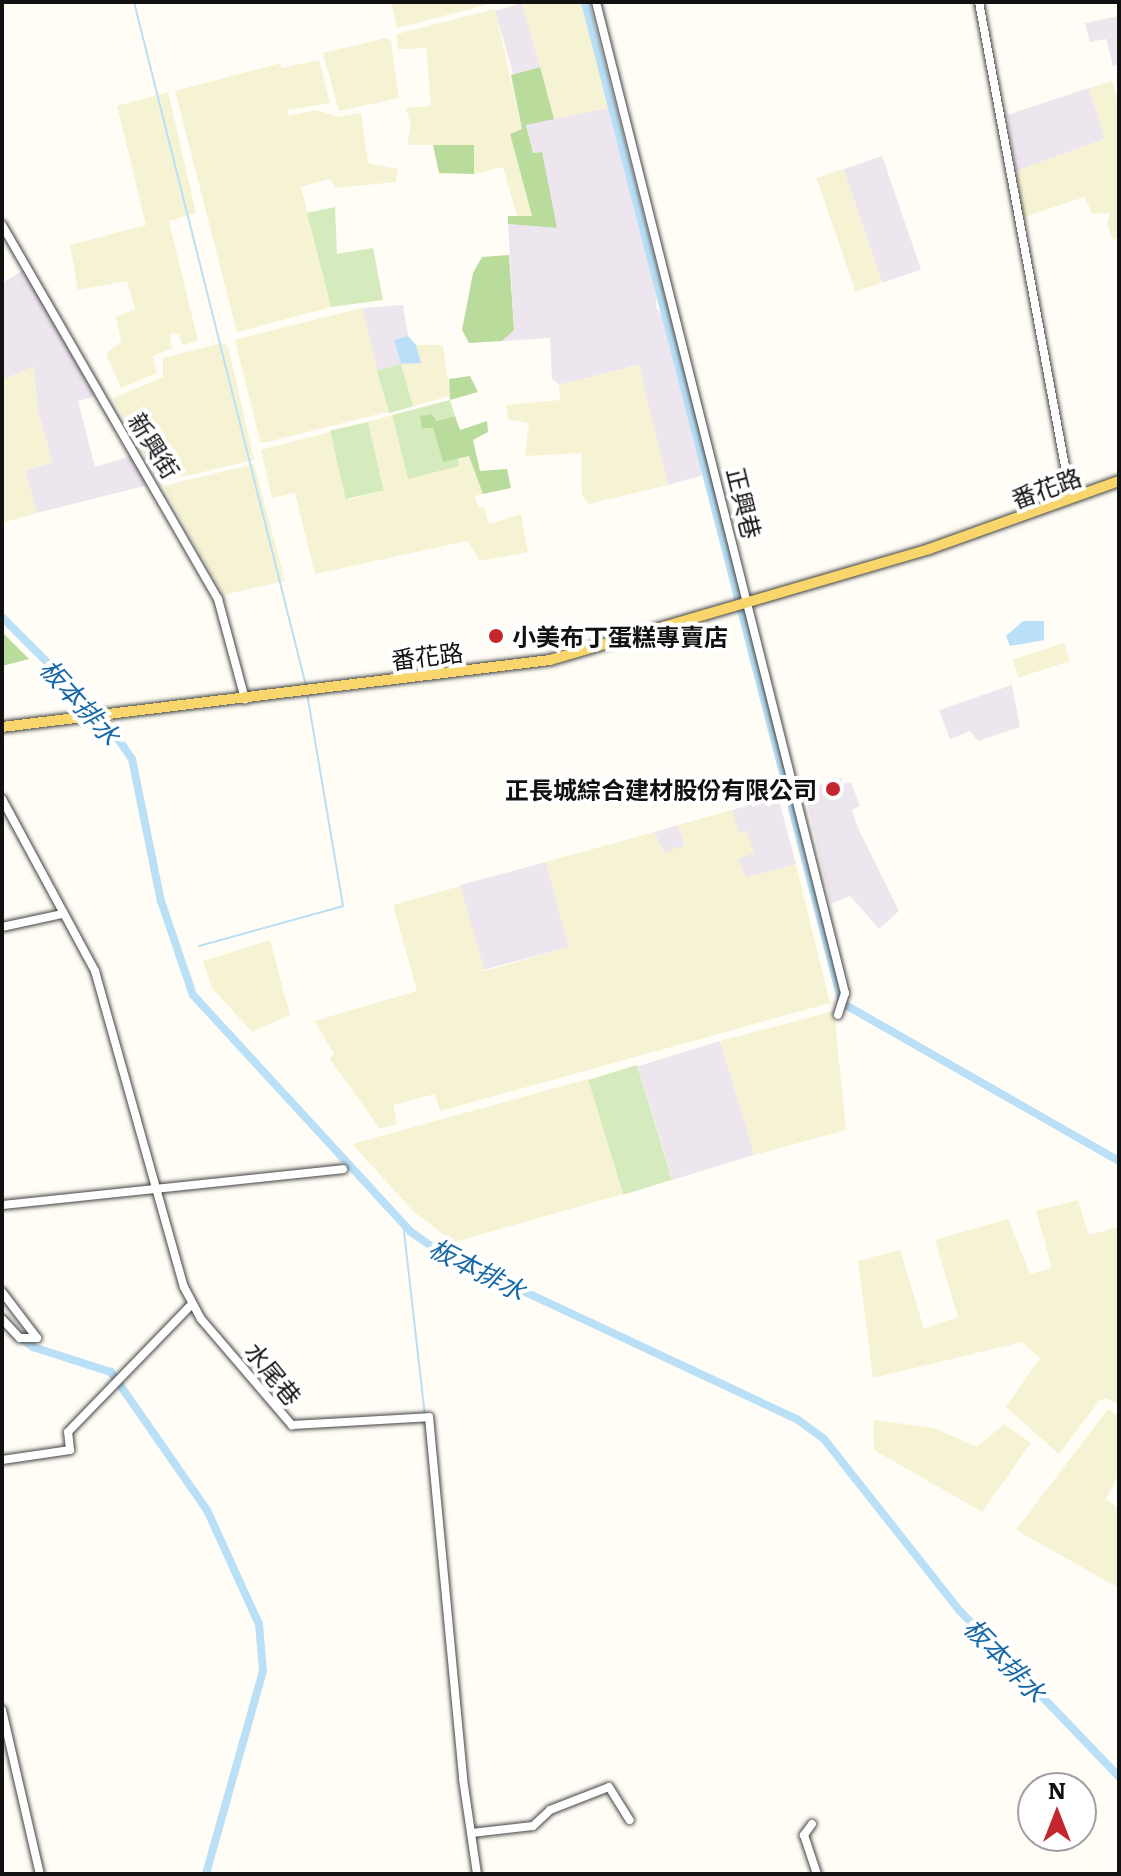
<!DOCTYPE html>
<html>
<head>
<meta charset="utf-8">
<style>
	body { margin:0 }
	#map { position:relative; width:1121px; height:1876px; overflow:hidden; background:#fffdf5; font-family:Literata,"Noto Sans TC",serif }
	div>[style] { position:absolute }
	.industrial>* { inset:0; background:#eee6ef; transform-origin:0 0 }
	.farmland>* { inset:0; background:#f6f3d4; transform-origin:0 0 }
	.green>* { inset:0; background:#d5ebbd; transform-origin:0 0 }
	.forest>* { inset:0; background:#b9dc9c }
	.water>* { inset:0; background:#b9e0f7 }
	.stream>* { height:2px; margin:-1px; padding:0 1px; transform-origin:1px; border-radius:1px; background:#b9e0f7 }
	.canal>* { height:8px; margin:-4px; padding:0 4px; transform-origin:4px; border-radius:4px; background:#b9e0f7 }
	.roads { filter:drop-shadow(0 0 2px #444) drop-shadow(0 0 2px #444) }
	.minor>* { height:8px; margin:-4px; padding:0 4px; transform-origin:4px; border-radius:4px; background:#fff }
	.major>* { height:10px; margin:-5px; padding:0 5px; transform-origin:5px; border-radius:5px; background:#f9d66b }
	.dots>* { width:22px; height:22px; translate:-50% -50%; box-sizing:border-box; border:4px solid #fff; border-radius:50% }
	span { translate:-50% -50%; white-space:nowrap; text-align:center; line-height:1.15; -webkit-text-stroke:8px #fff; paint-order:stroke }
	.street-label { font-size:24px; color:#111 }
	.poi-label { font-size:24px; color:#111; font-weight:700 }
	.left { translate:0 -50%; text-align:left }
	.right { translate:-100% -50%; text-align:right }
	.water-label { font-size:26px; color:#1768a6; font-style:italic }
	.frame { position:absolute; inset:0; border:4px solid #111; pointer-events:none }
	.north { position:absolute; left:1017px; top:1772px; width:80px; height:80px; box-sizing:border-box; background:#fff; border:2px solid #a0a0a0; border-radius:50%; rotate:0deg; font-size:22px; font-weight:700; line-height:32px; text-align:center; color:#111 }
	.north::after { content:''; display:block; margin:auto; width:28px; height:36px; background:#c4262e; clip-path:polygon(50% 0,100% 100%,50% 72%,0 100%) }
</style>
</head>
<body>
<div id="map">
	<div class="industrial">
		<div style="left:522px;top:3px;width:66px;height:28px;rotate:74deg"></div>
		<div style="clip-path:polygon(1119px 16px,1119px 64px,1113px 66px,1106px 39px,1090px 42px,1085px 23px)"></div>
		<div style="clip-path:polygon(1089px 88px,1105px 139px,1016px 171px,1007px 115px)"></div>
		<div style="clip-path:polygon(613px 107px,657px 288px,656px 307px,668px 326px,704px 475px,668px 485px,638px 365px,559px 385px,552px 379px,550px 338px,502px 341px,514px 330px,508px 224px,556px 228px,541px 152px,533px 153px,526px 124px)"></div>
		<div style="left:882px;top:156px;width:120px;height:41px;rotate:71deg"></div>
		<div style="clip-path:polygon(27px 268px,99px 395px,78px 401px,95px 467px,133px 455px,148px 485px,37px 513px,25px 471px,52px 462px,38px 410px,33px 367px,2px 380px,2px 283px)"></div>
		<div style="clip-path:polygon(403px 305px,408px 336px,394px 340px,401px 364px,377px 371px,362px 308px)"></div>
		<div style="clip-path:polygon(1012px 685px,1020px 727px,978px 741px,970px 731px,950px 739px,939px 710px)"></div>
		<div style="clip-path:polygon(841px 778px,843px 784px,851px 782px,860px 806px,852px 810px,858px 828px,899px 911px,879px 929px,850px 896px,831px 904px,804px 790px)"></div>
		<div style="clip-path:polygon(778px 797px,796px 864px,746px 878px,737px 859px,753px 852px,739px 834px,732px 810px)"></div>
		<div style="clip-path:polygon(678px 825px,685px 846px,664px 853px,654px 832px)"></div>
		<div style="left:546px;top:862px;width:88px;height:89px;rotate:75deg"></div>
		<div style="left:720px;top:1041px;width:119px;height:86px;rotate:73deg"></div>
	</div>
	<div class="farmland">
		<div style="clip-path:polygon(391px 2px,497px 2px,397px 28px)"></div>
		<div style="clip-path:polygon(586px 2px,613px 107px,554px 119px,522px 3px)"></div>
		<div style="clip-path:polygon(495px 9px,522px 130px,510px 134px,532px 217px,517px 216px,503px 167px,474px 174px,473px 145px,407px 145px,411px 126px,406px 108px,431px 106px,426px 48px,398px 49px,397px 34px)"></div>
		<div style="clip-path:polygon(386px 38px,391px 41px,399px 98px,339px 111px,323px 53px)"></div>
		<div style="clip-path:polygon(319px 60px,330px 103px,287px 110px,288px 116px,316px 110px,339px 117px,361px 113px,368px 163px,398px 169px,396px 182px,335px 188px,330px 179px,301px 187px,331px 307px,237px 332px,175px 91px,281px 63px,281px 68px)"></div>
		<div style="clip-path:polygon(1112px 81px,1119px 104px,1119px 238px,1113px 240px,1107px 223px,1110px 213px,1092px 214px,1085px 197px,1023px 217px,1016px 171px,1105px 139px,1089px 88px)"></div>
		<div style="clip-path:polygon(168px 92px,196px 213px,169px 221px,198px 341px,182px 345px,179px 333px,170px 334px,172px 348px,153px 356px,157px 373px,121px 388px,106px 354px,121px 341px,116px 317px,135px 309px,127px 281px,78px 290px,70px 245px,146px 225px,117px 106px)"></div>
		<div style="left:843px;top:169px;width:120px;height:28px;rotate:71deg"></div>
		<div style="left:362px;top:308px;width:107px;height:131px;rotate:76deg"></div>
		<div style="clip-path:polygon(222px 343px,228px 346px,254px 460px,160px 482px,113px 398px,163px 377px,163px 358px)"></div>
		<div style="clip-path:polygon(416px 345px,443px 345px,450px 396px,413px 406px,401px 364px,421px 363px)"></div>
		<div style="clip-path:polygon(639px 365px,668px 485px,588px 504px,582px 494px,581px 453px,525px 456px,529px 423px,508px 419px,506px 405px,560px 400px,559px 385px)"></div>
		<div style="clip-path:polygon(33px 367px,38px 410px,52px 462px,25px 471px,37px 513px,2px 523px,2px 380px)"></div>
		<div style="clip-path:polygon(392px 415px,408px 478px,459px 465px,458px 458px,469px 455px,483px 494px,475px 496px,478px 507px,484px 507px,489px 524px,521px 514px,528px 552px,480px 561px,467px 541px,315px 574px,295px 493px,272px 498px,261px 450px,330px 432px,348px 500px,384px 490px,368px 422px)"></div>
		<div style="clip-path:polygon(254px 464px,285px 581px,223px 595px,163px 486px)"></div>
		<div style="left:1064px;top:643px;width:19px;height:54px;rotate:72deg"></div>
		<div style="clip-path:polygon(732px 810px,739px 833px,747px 831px,754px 853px,738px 859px,746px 878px,796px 864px,830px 1003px,440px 1111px,435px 1094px,393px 1105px,397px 1124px,380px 1129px,330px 1059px,334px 1053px,314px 1021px,417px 991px,393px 905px,460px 886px,485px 971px,569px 947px,546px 862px,654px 832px,664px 853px,685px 845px,678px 825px)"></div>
		<div style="clip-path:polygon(270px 940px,290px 1015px,252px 1032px,212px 988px,203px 961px)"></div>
		<div style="clip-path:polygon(834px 1011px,846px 1130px,755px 1155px,720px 1041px)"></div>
		<div style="clip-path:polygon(588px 1079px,623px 1194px,454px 1242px,415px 1213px,352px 1144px)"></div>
		<div style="clip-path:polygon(1078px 1200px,1089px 1235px,1119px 1227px,1119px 1405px,1107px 1398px,1099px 1401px,1059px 1454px,1006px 1407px,1040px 1358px,1022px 1342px,873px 1378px,858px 1261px,900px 1250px,924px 1329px,958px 1317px,935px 1240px,1008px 1219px,1030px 1274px,1052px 1268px,1036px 1211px)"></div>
		<div style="clip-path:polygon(1108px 1409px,1119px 1417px,1119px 1475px,1106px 1499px,1119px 1509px,1119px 1588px,1016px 1530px)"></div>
		<div style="clip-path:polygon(873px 1420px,934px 1428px,977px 1447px,1004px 1424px,1031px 1443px,982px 1512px,874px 1450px)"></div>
	</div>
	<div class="green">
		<div style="clip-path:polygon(335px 207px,337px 254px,373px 248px,383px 300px,331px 307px,307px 213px)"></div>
		<div style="left:401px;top:364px;width:44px;height:25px;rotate:74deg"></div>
		<div style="clip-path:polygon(450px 400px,455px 416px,435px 421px,432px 414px,421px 416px,422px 429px,433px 428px,443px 461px,458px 458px,459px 466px,408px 479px,392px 415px)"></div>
		<div style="left:368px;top:422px;width:70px;height:39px;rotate:77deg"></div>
		<div style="left:637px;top:1065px;width:120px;height:51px;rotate:73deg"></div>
	</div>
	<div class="forest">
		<div style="clip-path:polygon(540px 67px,554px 119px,526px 125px,533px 153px,542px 152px,557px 228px,508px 224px,508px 216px,532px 216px,510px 134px,522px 129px,511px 75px)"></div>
		<div style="clip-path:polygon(433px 145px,474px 145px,474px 174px,439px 173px)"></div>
		<div style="clip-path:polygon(509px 255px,514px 330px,502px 341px,469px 343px,462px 330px,473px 273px,482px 257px)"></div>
		<div style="clip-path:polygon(470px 376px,478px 392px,450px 400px,449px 379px)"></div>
		<div style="clip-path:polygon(432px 414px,436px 421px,455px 416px,460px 430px,487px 421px,488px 432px,473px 440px,480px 471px,507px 469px,511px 488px,483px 494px,469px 456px,443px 462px,433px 428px,422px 429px,420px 416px)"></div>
		<div style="clip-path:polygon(2px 632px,29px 659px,2px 666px)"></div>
	</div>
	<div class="water">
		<div style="clip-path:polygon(408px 336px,416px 345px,421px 363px,401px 364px,394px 340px)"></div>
		<div style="clip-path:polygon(1023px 621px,1044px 621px,1044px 640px,1010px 646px,1006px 636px)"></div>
	</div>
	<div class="stream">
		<div style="left:134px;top:2px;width:705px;rotate:75.88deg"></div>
		<div style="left:199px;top:946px;width:149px;rotate:-15.5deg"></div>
		<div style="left:343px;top:906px;width:216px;rotate:-99.6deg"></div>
		<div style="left:403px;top:1223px;width:193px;rotate:83.5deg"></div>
	</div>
	<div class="canal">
		<div style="left:585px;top:2px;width:1033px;rotate:75.6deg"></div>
		<div style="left:842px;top:1003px;width:319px;rotate:29.7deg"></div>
		<div style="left:2px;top:617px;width:144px;rotate:45deg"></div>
		<div style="left:104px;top:719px;width:49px;rotate:55deg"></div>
		<div style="left:132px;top:759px;width:145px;rotate:78.5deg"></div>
		<div style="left:161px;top:901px;width:99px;rotate:71.2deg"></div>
		<div style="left:193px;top:995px;width:322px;rotate:47.4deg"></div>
		<div style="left:411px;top:1232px;width:35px;rotate:35deg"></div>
		<div style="left:440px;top:1252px;width:395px;rotate:25.1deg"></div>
		<div style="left:798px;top:1420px;width:32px;rotate:36deg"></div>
		<div style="left:824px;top:1439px;width:219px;rotate:51.7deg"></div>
		<div style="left:960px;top:1611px;width:230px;rotate:46.2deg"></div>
		<div style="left:18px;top:1336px;width:19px;rotate:36deg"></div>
		<div style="left:33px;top:1347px;width:82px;rotate:17.8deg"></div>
		<div style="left:111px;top:1372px;width:168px;rotate:55.2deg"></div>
		<div style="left:207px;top:1510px;width:125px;rotate:65.5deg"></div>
		<div style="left:259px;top:1624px;width:47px;rotate:85.1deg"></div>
		<div style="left:263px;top:1671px;width:211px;rotate:105.7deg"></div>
	</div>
	<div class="roads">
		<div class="minor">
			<div style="left:596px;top:2px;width:1022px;rotate:75.9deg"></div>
			<div style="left:845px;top:993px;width:23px;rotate:108deg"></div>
			<div style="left:979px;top:2px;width:505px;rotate:79.51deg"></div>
			<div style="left:2px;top:225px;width:432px;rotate:60deg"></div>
			<div style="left:218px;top:599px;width:104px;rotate:74.9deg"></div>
			<div style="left:2px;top:799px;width:196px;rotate:61.6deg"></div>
			<div style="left:95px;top:971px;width:328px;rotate:74.3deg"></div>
			<div style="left:184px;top:1287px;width:36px;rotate:62deg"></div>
			<div style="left:201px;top:1319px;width:140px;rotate:49.4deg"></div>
			<div style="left:292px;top:1425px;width:137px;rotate:-3.3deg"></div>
			<div style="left:429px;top:1417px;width:364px;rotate:84.6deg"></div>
			<div style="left:463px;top:1779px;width:96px;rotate:81.6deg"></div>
			<div style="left:2px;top:927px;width:61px;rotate:-12.2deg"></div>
			<div style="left:2px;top:1205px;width:343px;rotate:-6deg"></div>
			<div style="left:2px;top:1292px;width:58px;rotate:52.7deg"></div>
			<div style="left:2px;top:1319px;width:26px;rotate:47deg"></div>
			<div style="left:20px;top:1338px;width:17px"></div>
			<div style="left:2px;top:1460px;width:69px;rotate:-8.4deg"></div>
			<div style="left:70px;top:1450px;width:18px;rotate:-96deg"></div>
			<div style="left:68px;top:1432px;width:177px;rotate:-45.9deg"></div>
			<div style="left:2px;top:1710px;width:168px;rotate:77deg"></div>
			<div style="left:812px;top:1824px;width:14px;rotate:126deg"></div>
			<div style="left:804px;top:1835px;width:41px;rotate:71.6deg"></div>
			<div style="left:472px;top:1833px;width:61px;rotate:-6.5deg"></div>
			<div style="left:533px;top:1826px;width:23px;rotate:-43deg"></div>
			<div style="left:550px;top:1810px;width:63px;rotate:-21.3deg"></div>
			<div style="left:609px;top:1787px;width:39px;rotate:58deg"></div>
		</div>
		<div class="major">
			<div style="left:2px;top:727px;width:552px;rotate:-6.97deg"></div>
			<div style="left:550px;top:660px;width:395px;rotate:-16.3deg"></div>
			<div style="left:929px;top:549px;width:202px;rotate:-19.7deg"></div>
		</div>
	</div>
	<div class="dots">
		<div style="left:496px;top:636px;background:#c4262e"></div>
		<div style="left:833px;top:789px;background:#c4262e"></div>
	</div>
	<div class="street-label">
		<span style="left:155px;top:445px;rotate:58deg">新興街</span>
		<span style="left:1046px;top:487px;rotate:-20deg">番花路</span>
		<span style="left:745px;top:503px;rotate:76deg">正興巷</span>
		<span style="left:427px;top:655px;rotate:-7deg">番花路</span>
		<span style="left:274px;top:1373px;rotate:51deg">水尾巷</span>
	</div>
	<div class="poi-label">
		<span class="left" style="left:512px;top:636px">小美布丁蛋糕專賣店</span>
		<span class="right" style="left:817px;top:789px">正長城綜合建材股份有限公司</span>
	</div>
	<div class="water-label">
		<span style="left:81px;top:701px;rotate:48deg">板本排水</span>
		<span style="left:478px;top:1268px;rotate:27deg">板本排水</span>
		<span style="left:1006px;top:1659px;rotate:46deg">板本排水</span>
	</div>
	<div class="frame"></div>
	<div class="north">N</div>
</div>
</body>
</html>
